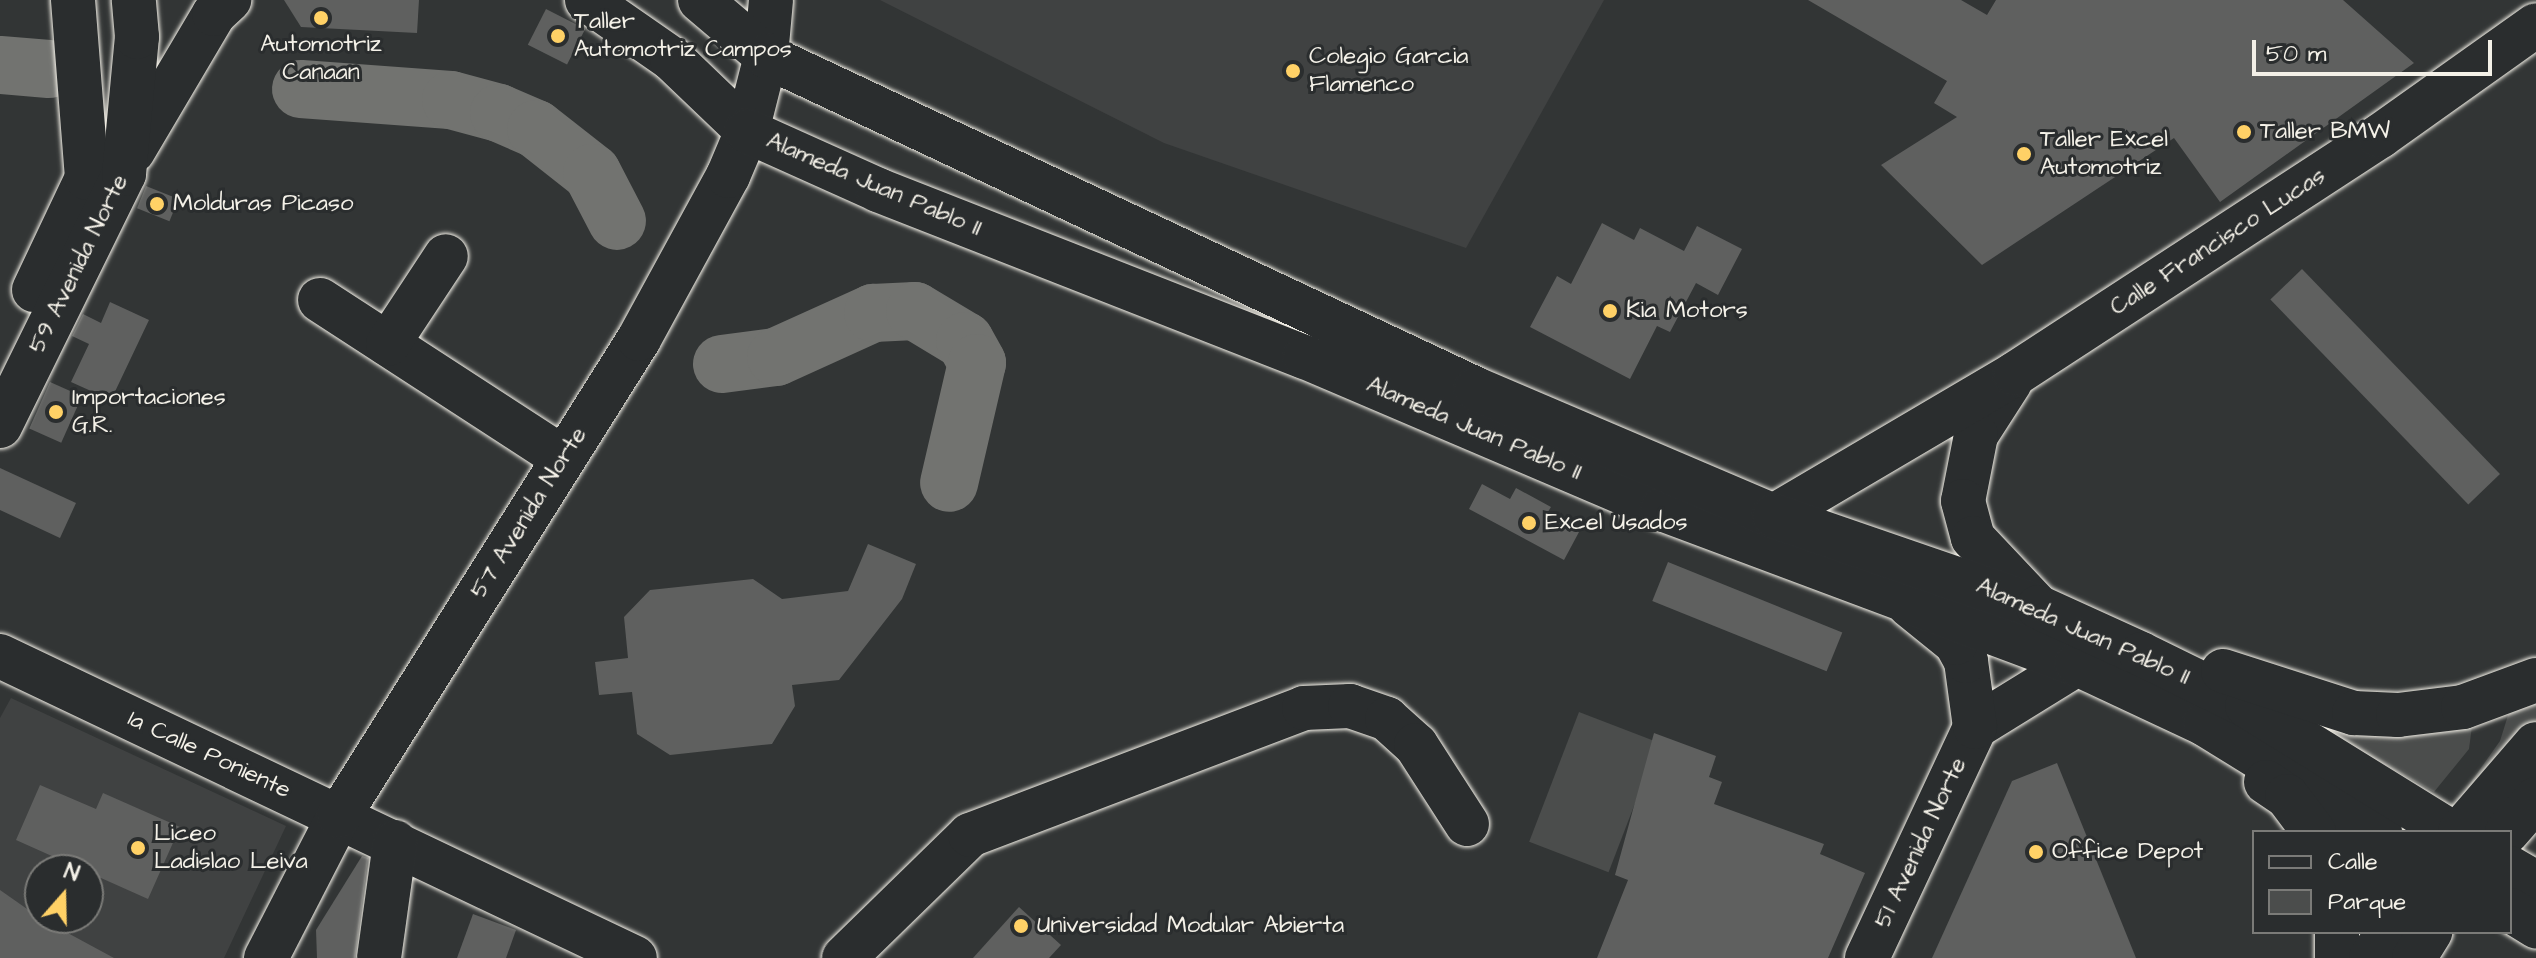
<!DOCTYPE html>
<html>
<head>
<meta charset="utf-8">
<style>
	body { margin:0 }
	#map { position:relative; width:2536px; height:958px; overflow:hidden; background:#323535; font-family:"Architects Daughter",sans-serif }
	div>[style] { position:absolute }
	.built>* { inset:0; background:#404242 }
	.green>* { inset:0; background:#4b4d4c; transform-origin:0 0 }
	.river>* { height:58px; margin:-29px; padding:0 29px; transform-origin:29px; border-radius:29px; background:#727370 }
	.building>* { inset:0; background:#5f605f; transform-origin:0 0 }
	.roads { filter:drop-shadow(0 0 2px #f4f1e8) drop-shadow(0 0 2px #f4f1e8) }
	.minor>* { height:44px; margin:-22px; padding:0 22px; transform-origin:22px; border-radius:22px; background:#2a2d2e }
	.major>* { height:44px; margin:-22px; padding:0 22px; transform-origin:22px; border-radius:22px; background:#2a2d2e }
	.dots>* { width:22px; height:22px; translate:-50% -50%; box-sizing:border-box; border:4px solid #2a2d2e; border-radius:50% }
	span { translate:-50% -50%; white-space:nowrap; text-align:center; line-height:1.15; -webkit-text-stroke:6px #2a2d2e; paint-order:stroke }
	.poi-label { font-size:24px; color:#f4f1e8 }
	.left { translate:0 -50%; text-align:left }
	.street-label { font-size:24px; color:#f4f1e8 }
	.legend { position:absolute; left:2252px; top:830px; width:260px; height:104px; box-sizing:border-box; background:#2a2d2e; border:2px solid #7b7b78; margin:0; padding:10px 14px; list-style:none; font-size:24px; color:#f4f1e8 }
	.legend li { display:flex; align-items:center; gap:16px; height:40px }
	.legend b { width:40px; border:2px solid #7b7b78 }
	.north { position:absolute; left:24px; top:854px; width:80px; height:80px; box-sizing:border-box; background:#2a2d2e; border:2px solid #7b7b78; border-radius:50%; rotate:20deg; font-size:22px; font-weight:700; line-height:32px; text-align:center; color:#f4f1e8 }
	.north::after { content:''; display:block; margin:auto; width:28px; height:36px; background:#ffd166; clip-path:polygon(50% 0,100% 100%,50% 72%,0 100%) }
	.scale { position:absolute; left:2252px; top:40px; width:240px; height:36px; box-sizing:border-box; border:4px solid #f4f1e8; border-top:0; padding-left:10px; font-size:24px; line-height:28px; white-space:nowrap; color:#f4f1e8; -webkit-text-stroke:6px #2a2d2e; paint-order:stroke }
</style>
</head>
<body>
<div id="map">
	<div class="built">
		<div style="clip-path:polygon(880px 0,1604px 0,1466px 248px,1164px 143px)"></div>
		<div style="clip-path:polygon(evenodd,11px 698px,286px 826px,224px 958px,0 958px,0 718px,11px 698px,40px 870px,88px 870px,88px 918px,40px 918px,40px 870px)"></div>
	</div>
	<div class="green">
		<div style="clip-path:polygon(2536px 701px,2536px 731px,2467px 810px,2459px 799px,2500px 741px,2510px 709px)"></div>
		<div style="clip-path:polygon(2289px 711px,2472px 726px,2469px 749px,2434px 792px)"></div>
		<div style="left:1579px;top:712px;width:85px;height:139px;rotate:21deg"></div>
	</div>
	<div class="river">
		<div style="left:0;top:65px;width:49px;rotate:4.7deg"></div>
		<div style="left:301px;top:89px;width:150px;rotate:4.2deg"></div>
		<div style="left:451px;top:100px;width:50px;rotate:15.2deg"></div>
		<div style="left:499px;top:113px;width:40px;rotate:23.4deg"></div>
		<div style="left:536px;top:129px;width:71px;rotate:38.2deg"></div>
		<div style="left:592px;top:173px;width:54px;rotate:62.5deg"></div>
		<div style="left:722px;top:364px;width:54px;rotate:-7.4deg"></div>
		<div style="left:776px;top:357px;width:107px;rotate:-24.4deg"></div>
		<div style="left:873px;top:313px;width:42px;rotate:-2.7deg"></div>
		<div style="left:915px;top:311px;width:58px;rotate:31deg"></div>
		<div style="left:965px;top:341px;width:25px;rotate:61deg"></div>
		<div style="left:977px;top:363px;width:123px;rotate:103.1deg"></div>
	</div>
	<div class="building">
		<div style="clip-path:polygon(284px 0,419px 0,417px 33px,301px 27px)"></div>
		<div style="clip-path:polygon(1808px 0,1961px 0,1987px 15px,1996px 0,2343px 0,2414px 63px,2220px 202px,2174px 138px,1982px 265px,1881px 165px,1957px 117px,1934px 103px,1947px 81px)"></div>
		<div style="left:546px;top:9px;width:44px;height:40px;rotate:27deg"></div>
		<div style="left:146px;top:186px;width:35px;height:24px;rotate:22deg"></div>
		<div style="clip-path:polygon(1602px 223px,1634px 240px,1640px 228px,1684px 251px,1697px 226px,1742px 249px,1718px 295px,1696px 283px,1670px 332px,1657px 326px,1630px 379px,1530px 327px,1557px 276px,1571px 284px)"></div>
		<div style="left:2302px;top:269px;width:285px;height:44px;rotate:46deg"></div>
		<div style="clip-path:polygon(110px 302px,149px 320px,111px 400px,71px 382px,89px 344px,72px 336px,83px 314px,101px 323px)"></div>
		<div style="left:50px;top:382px;width:35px;height:51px;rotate:24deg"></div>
		<div style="clip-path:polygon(0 468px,76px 503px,60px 538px,0 510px)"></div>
		<div style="clip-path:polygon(1482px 484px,1510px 499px,1516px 488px,1551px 507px,1546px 515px,1579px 532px,1564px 560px,1469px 509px)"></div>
		<div style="clip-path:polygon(868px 544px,916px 564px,902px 599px,839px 680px,792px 685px,795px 706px,772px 744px,670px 755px,637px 734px,632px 692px,599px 695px,595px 662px,628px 658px,624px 617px,650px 590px,753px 579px,782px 599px,848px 591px)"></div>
		<div style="left:1668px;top:562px;width:188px;height:42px;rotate:22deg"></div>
		<div style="clip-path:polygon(1654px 733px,1716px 756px,1709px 777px,1722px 782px,1714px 804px,1824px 844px,1820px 854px,1865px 873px,1828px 958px,1597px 958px,1628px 880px,1615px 875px)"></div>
		<div style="clip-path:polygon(2057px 763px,2136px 958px,1932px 958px,2012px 781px)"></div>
		<div style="clip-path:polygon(40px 785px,96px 809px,103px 793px,180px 827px,148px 899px,16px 840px)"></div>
		<div style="clip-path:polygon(362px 856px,368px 858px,355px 958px,317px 958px,316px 930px)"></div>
		<div style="clip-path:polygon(0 890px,40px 918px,114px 958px,0 958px)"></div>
		<div style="clip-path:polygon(1019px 907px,1061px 945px,1049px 958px,973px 958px)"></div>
		<div style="clip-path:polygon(473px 914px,516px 930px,506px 958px,457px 958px)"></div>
	</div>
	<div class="roads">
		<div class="minor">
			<div style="left:320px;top:300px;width:290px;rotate:33deg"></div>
			<div style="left:388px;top:344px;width:105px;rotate:-56.6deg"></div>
			<div style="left:2010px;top:382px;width:63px;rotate:122.7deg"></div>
			<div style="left:1976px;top:435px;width:67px;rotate:101.1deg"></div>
			<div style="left:1963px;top:501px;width:38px;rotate:75deg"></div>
			<div style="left:1973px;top:538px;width:95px;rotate:46.7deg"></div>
			<div style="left:1774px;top:516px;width:280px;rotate:-30.5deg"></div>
			<div style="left:2015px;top:374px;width:436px;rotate:-33.1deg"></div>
			<div style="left:2380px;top:136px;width:191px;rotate:-35.4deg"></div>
			<div style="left:0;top:656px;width:703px;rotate:25.44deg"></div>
			<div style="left:1975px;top:727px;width:120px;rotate:-31.7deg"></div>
			<div style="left:266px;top:958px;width:160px;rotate:-62.8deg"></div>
			<div style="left:339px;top:816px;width:563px;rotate:-57.83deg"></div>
			<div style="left:639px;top:339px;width:186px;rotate:-61.4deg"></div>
			<div style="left:728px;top:176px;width:49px;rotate:-67.1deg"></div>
			<div style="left:747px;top:131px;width:77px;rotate:-75.8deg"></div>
			<div style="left:766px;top:56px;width:56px;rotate:-84.9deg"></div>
			<div style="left:379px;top:958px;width:117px;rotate:-82.1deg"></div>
			<div style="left:844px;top:958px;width:176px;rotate:-44.3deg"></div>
			<div style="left:970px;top:835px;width:357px;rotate:-20.8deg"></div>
			<div style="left:1304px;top:708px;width:46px;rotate:-2.5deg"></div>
			<div style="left:1350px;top:706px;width:39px;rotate:19deg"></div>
			<div style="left:1387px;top:719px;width:39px;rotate:42deg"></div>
			<div style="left:1416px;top:745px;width:94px;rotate:57.2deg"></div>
			<div style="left:1867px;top:958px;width:255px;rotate:-64.9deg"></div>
			<div style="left:1975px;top:727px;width:67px;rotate:-97.8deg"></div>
			<div style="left:1966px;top:661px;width:21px;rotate:-119deg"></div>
			<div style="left:1956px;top:643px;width:60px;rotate:-141deg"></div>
		</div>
		<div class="major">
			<div style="left:587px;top:0;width:103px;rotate:34.8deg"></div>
			<div style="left:672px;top:59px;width:104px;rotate:43.8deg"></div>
			<div style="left:747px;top:131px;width:144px;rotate:24.2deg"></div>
			<div style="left:878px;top:190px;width:458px;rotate:21.4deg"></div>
			<div style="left:1305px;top:357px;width:388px;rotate:23.1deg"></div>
			<div style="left:1662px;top:509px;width:443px;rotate:20.5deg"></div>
			<div style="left:2077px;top:664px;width:141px;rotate:25.1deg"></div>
			<div style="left:2205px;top:724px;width:206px;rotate:31.7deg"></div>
			<div style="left:700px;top:0;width:87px;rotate:40.3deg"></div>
			<div style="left:766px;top:56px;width:784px;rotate:25.13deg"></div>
			<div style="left:1476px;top:389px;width:324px;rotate:23.1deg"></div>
			<div style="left:1774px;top:516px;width:279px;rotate:19deg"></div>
			<div style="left:2038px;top:607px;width:113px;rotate:24.5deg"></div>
			<div style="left:2141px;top:654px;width:118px;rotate:26.1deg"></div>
			<div style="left:2247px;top:706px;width:240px;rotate:31.7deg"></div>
			<div style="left:133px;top:151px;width:159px;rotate:-59.4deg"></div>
			<div style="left:214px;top:14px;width:21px;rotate:-43deg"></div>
			<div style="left:34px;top:290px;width:124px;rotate:-64.7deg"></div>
			<div style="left:87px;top:178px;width:179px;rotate:-94.5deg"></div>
			<div style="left:0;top:426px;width:281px;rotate:-63.8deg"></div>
			<div style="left:124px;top:174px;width:138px;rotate:-84.6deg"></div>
			<div style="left:137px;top:37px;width:37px;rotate:-95deg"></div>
			<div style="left:2223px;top:671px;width:138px;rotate:17.8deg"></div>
			<div style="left:2354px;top:713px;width:44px;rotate:2.6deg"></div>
			<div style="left:2398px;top:715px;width:65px;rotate:-7deg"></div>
			<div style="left:2463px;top:707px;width:78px;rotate:-20.3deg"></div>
			<div style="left:2266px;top:782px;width:25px;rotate:34deg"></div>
			<div style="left:2287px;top:796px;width:45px;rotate:53.1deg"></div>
			<div style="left:2460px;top:832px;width:116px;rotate:-49.2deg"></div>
			<div style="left:2507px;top:832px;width:44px;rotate:-48.7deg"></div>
			<div style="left:2510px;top:868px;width:30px;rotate:30deg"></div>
			<div style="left:2510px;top:910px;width:31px;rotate:32deg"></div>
			<div style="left:2337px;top:932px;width:26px;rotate:90deg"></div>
			<div style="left:2371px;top:958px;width:31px;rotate:-57deg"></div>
			<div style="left:2414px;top:958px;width:31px;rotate:-58deg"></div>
		</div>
	</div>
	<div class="dots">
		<div style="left:321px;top:18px;background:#ffd166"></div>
		<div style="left:558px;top:36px;background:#ffd166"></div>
		<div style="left:1293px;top:71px;background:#ffd166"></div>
		<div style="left:2244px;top:132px;background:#ffd166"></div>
		<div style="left:2024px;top:154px;background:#ffd166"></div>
		<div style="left:157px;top:204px;background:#ffd166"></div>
		<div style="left:1610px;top:311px;background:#ffd166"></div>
		<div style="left:56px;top:412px;background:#ffd166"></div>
		<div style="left:1529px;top:523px;background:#ffd166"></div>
		<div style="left:138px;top:848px;background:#ffd166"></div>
		<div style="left:2036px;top:852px;background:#ffd166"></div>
		<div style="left:1021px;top:926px;background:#ffd166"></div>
	</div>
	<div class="poi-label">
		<span class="left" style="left:574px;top:36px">Taller<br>Automotriz Campos</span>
		<span style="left:321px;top:59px">Automotriz<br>Canaan</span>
		<span class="left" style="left:1309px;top:71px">Colegio Garcia<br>Flamenco</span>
		<span class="left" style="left:2260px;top:132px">Taller BMW</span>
		<span class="left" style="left:2040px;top:154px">Taller Excel<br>Automotriz</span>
		<span class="left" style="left:173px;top:204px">Molduras Picaso</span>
		<span class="left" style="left:1626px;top:311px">Kia Motors</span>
		<span class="left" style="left:72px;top:412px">Importaciones<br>G.R.</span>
		<span class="left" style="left:1545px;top:523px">Excel Usados</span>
		<span class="left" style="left:154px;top:848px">Liceo<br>Ladislao Leiva</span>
		<span class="left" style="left:2052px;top:852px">Office Depot</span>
		<span class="left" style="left:1037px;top:926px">Universidad Modular Abierta</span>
	</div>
	<div class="street-label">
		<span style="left:874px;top:185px;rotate:23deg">Alameda Juan Pablo II</span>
		<span style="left:2218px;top:242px;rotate:-33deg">Calle Francisco Lucas</span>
		<span style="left:79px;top:264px;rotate:-64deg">59 Avenida Norte</span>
		<span style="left:1474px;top:429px;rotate:23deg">Alameda Juan Pablo II</span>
		<span style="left:529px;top:513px;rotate:-58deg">57 Avenida Norte</span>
		<span style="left:2083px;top:632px;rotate:24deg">Alameda Juan Pablo II</span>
		<span style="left:209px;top:755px;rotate:25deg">1a Calle Poniente</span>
		<span style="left:1921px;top:843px;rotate:-65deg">51 Avenida Norte</span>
	</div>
	<ul class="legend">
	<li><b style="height:10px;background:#2a2d2e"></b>Calle</li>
	<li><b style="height:22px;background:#4b4d4c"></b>Parque</li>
	</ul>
	<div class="north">N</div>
	<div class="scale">50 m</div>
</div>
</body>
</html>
